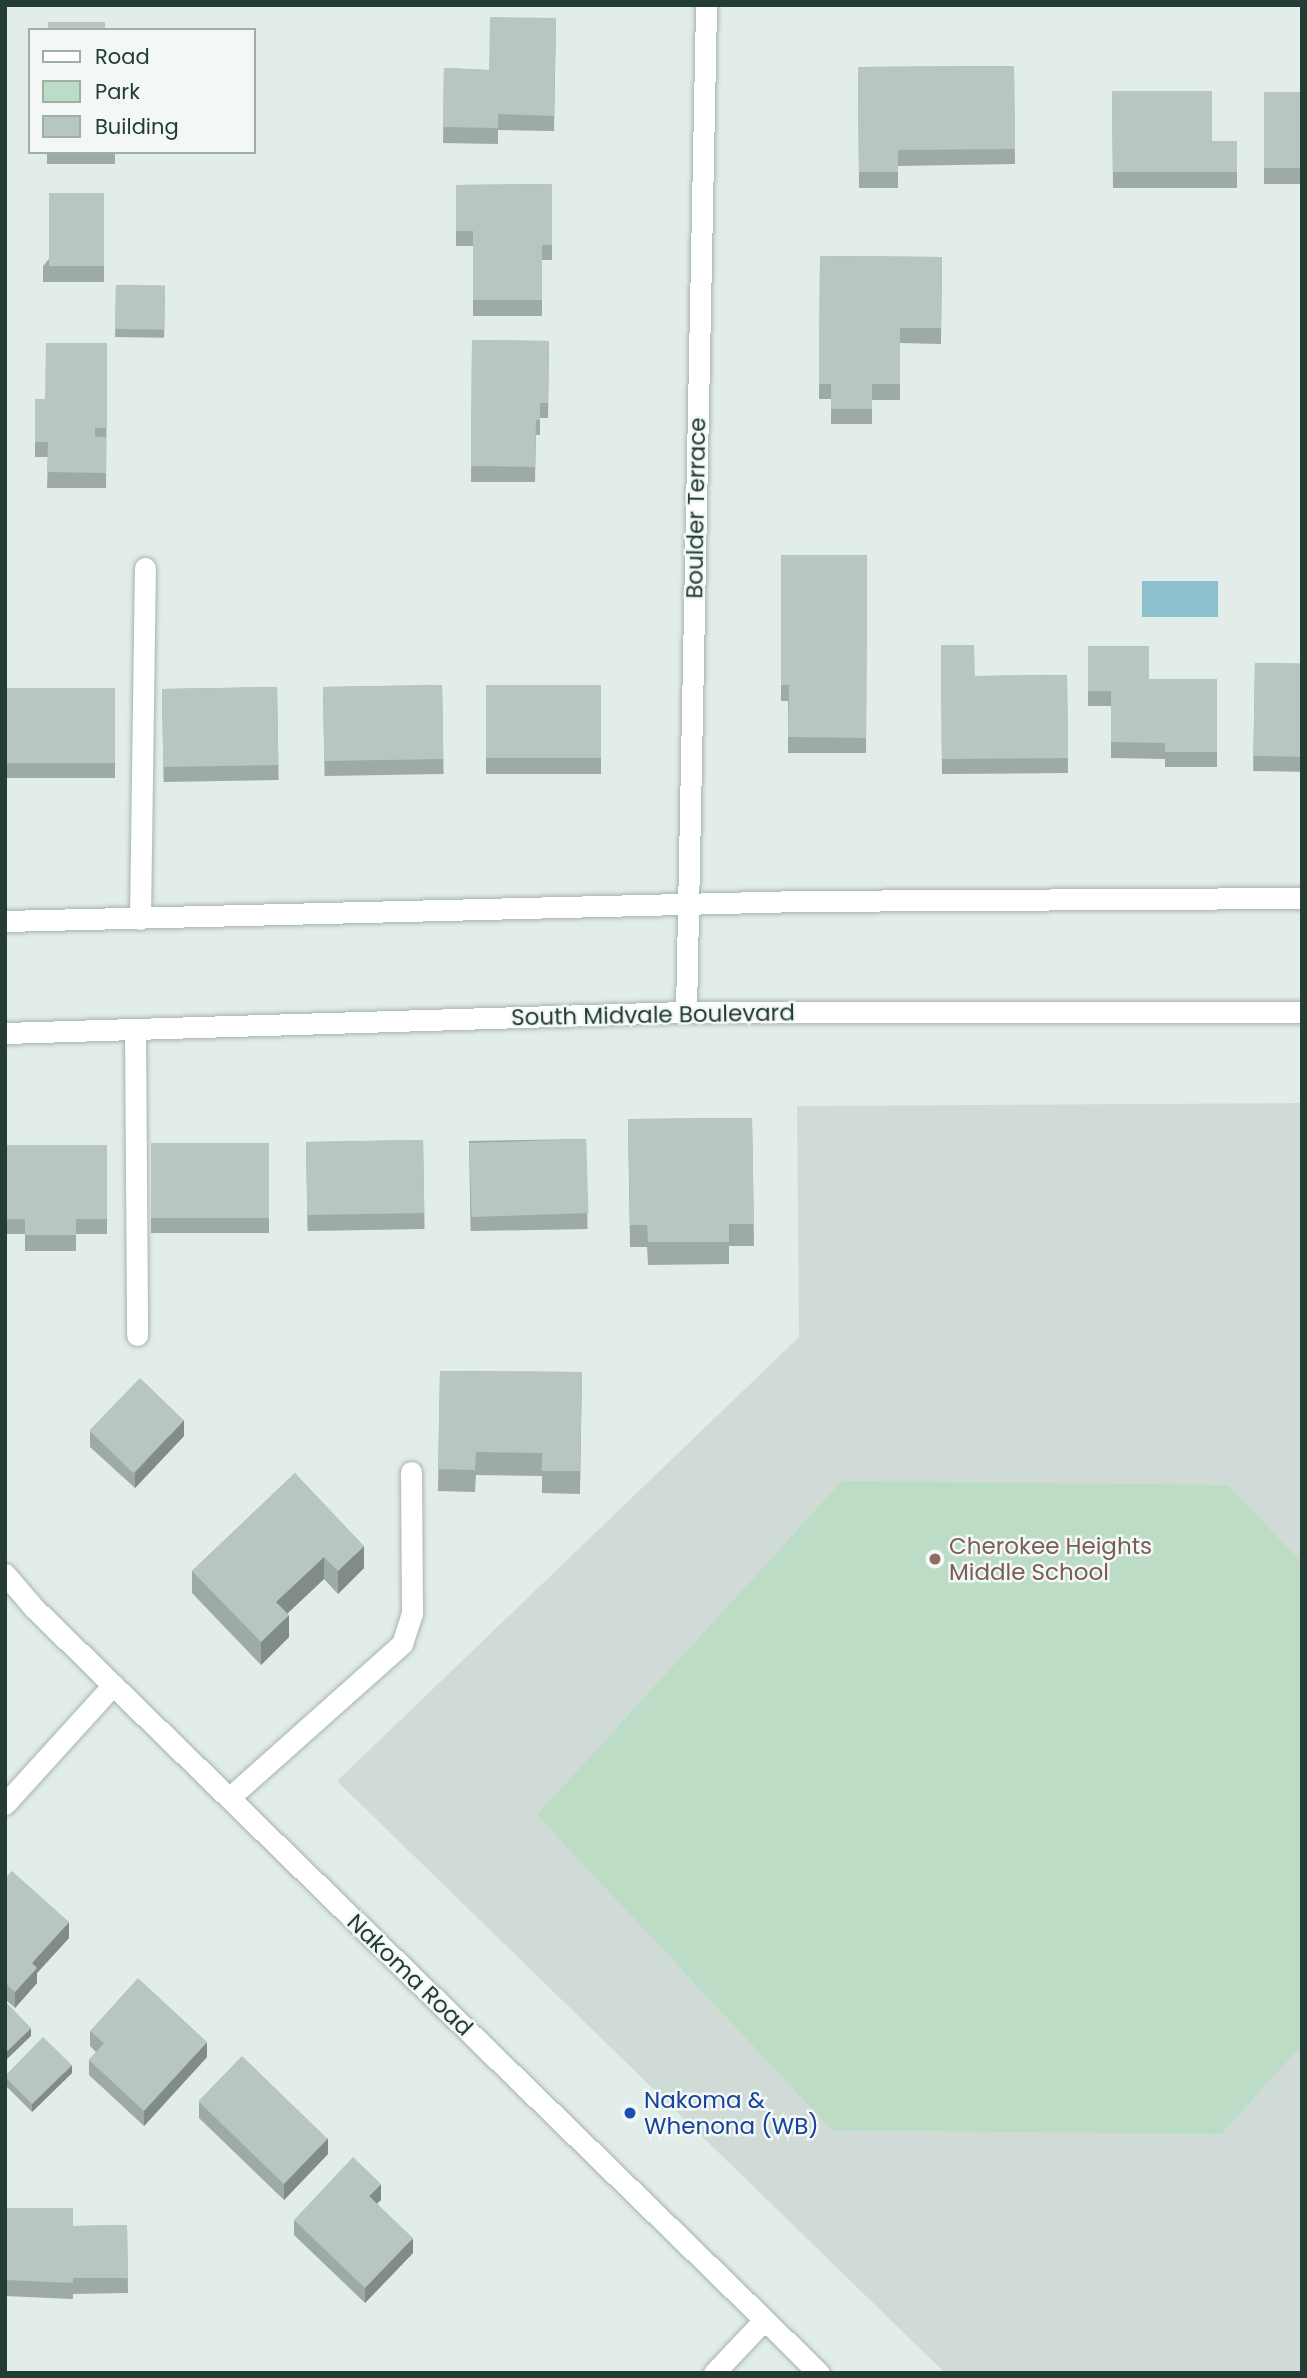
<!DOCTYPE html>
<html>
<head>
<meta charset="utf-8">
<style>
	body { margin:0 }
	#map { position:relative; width:1307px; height:2378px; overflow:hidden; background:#e2ece8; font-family:Poppins,sans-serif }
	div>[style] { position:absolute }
	.built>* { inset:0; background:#d0dbd7 }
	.green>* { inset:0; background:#bcdcc6 }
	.water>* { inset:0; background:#8dc1ce; transform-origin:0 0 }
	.roads { filter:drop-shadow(0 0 2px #a5b4af) drop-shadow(0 0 2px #a5b4af) }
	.service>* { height:21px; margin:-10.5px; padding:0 10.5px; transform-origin:10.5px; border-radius:10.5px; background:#fff }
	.minor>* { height:21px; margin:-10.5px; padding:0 10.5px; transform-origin:10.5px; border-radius:10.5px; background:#fff }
	.secondary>* { height:21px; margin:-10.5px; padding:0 10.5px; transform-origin:10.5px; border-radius:10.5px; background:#fff }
	.wall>* { inset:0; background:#9eaaa6; transform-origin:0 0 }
	.shaded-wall>* { inset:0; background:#818b87 }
	.building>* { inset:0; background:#b8c6c1; transform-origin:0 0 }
	.dots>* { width:19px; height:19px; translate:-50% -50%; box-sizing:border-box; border:4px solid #f3f8f6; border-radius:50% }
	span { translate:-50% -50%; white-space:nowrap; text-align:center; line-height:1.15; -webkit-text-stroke:5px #f3f8f6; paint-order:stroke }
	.street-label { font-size:23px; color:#233c36 }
	.education-label { font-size:23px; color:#785e54 }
	.left { translate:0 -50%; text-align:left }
	.transit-label { font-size:23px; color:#164399 }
	.frame { position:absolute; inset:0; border:7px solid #233c36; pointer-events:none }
	.legend { position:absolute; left:28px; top:28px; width:228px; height:126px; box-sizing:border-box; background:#f3f8f6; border:2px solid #a0ada9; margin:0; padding:9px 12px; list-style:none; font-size:21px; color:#233c36 }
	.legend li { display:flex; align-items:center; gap:14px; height:35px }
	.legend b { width:35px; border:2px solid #a0ada9 }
</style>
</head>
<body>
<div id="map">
	<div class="built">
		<div style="clip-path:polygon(1302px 1103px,1302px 2373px,945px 2373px,337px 1781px,799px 1337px,797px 1106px)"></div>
	</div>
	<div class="green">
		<div style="clip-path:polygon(842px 1481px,1228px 1485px,1302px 1563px,1302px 2045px,1221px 2134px,832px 2130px,537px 1815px)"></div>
	</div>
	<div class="water">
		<div style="left:1142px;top:581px;width:76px;height:36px"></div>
	</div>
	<div class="roads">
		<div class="service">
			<div style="left:140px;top:919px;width:351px;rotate:-89.2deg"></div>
			<div style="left:135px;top:1029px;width:306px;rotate:89.6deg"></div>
			<div style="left:229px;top:1798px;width:232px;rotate:-41.7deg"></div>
			<div style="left:402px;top:1644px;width:33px;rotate:-72deg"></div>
			<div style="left:412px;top:1613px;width:141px;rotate:-90.4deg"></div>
			<div style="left:5px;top:1804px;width:161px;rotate:-47.8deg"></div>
		</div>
		<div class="minor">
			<div style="left:686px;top:1012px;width:1007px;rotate:-88.86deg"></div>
			<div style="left:714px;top:2373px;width:71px;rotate:-46.7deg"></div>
		</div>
		<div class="secondary">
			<div style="left:5px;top:921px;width:793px;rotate:-1.44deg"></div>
			<div style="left:798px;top:901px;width:504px;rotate:-0.34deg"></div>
			<div style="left:5px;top:1033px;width:681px;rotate:-1.77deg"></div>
			<div style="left:686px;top:1012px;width:616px"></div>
			<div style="left:5px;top:1574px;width:45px;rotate:49.5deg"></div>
			<div style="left:34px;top:1608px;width:1096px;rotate:44.26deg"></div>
		</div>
	</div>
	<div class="wall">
		<div style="clip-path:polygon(556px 18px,554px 131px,498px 130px,498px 144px,443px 143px,444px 68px,489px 70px)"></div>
		<div style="clip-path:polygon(1014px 66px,1015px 164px,898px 166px,898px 188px,859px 188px,858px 67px)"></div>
		<div style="clip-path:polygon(1112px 91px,1212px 141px,1237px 141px,1237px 188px,1113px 188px)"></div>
		<div style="left:1264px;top:92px;width:38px;height:92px"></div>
		<div style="left:47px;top:152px;width:68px;height:12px"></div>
		<div style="clip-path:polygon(552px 184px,552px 260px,542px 260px,542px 316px,473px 316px,473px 246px,456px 246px,456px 185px)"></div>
		<div style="clip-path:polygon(104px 193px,104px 282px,43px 282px,43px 266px)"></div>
		<div style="clip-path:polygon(820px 256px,942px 257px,941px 344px,900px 343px,900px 400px,872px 400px,872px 424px,831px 424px,831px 399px,819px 399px)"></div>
		<div style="left:116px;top:285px;width:49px;height:52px;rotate:1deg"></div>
		<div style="clip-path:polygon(472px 340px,549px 341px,548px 418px,540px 418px,540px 435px,536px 435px,535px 482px,471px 482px)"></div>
		<div style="clip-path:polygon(107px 343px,106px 488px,47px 488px,48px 457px,35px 457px,35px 399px,45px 399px)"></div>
		<div style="clip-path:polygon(781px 555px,867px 555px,866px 753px,788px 753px,788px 701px,781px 701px)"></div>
		<div style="clip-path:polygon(941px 645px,975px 676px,1067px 675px,1068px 773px,942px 774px)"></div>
		<div style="clip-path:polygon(1088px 646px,1149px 679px,1217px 679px,1217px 767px,1165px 767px,1165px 759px,1111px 758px,1111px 706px,1088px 706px)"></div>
		<div style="left:1255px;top:663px;width:47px;height:108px;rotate:1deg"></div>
		<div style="left:442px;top:685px;width:89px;height:119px;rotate:89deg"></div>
		<div style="left:486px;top:685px;width:115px;height:89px"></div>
		<div style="left:277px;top:687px;width:93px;height:115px;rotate:89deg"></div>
		<div style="left:5px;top:688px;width:110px;height:90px"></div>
		<div style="clip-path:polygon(752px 1118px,754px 1246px,729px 1246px,729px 1264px,648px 1265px,647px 1247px,630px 1247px,628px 1119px)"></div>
		<div style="left:586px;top:1139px;width:90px;height:117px;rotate:89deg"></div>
		<div style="left:423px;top:1140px;width:89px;height:117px;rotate:89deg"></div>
		<div style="left:151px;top:1143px;width:118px;height:90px"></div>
		<div style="clip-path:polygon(5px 1145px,107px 1145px,107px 1234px,76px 1234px,76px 1251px,25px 1251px,25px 1234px,5px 1234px)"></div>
		<div style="clip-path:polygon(440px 1371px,582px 1372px,580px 1494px,542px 1493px,542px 1476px,476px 1475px,475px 1492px,438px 1491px)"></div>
		<div style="clip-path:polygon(90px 1431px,184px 1436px,135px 1488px,90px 1447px)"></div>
		<div style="clip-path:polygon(295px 1473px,364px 1568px,338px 1594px,324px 1579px,288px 1613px,289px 1637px,261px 1665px,192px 1593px,192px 1571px)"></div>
		<div style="clip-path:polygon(5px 1878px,69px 1938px,37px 1973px,37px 1983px,15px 2008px,5px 1999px)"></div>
		<div style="clip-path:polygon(90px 2031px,207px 2057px,144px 2126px,89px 2075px,89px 2060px,96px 2052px,90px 2046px)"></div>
		<div style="clip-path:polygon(72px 2073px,32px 2112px,5px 2085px,5px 2076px)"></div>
		<div style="clip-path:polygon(199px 2102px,328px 2154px,284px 2200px,199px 2118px)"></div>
		<div style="clip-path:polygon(381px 2200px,377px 2203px,413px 2253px,365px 2303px,294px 2235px,294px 2220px)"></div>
		<div style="clip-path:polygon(5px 2208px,73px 2226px,127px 2225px,128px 2293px,73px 2294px,73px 2299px,5px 2296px)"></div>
	</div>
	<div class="shaded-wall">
		<div style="clip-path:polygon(184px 1420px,184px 1436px,135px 1488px,135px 1473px)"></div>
		<div style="clip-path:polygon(364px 1546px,364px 1568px,338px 1594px,338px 1571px)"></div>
		<div style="clip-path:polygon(324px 1557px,324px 1579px,276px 1624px,276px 1602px)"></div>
		<div style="clip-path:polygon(289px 1615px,289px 1637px,261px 1665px,261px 1642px)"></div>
		<div style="clip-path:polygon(69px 1922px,69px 1938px,37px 1973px,37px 1983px,15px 2008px,15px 1992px,32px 1963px)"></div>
		<div style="clip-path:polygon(31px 2028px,31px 2036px,5px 2061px,5px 2053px)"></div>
		<div style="clip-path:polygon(207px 2042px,207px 2057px,144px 2126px,144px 2111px)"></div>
		<div style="clip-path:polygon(72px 2065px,72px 2073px,32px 2112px,32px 2104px)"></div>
		<div style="clip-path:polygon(328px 2138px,328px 2154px,284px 2200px,284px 2184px)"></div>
		<div style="clip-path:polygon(381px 2184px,381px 2200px,369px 2211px,369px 2196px)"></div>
		<div style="clip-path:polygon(413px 2238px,413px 2253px,365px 2303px,365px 2288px)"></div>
	</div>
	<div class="building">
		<div style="clip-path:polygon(490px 17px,556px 18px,554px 116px,498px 114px,498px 128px,443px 127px,444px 68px,489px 70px)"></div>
		<div style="left:48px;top:22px;width:57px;height:8px"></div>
		<div style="clip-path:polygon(1014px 66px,1015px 149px,898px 150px,898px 172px,859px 172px,858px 67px)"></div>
		<div style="clip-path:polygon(1112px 91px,1212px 91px,1212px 141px,1237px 141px,1237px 172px,1113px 172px)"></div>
		<div style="left:1264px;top:92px;width:38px;height:76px"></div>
		<div style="clip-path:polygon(552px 184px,552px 245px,542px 245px,542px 300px,473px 300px,473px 231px,456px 231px,456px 185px)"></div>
		<div style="left:49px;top:193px;width:55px;height:73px"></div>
		<div style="clip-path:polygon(820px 256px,942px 257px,941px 328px,900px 328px,900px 384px,872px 384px,872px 409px,831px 409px,831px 384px,819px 384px)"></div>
		<div style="left:116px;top:285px;width:49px;height:44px;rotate:1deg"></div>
		<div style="clip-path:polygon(472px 340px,549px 341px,548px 403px,540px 403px,540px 420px,536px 420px,535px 467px,471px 466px)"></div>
		<div style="clip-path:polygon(46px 343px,107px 343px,107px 428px,95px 428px,95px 437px,106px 437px,106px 473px,47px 472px,48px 442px,35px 442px,35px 399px,45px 399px)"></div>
		<div style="clip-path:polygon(781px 555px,867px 555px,866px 738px,788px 737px,789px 685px,781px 685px)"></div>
		<div style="clip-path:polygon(941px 645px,974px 645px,975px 676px,1067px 675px,1068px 758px,942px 759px)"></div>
		<div style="clip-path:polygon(1088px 646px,1149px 646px,1149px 679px,1217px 679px,1217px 752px,1165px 752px,1165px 743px,1111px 742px,1111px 691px,1088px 691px)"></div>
		<div style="left:1255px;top:663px;width:47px;height:93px;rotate:1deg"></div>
		<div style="left:442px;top:685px;width:74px;height:119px;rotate:89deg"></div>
		<div style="left:486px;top:685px;width:115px;height:73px"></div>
		<div style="left:277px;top:687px;width:78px;height:115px;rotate:89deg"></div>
		<div style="left:5px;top:688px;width:110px;height:75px"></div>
		<div style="clip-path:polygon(752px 1118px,754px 1224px,729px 1224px,729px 1242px,648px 1242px,647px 1225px,630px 1225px,628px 1119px)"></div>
		<div style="left:586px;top:1139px;width:74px;height:117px;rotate:88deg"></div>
		<div style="left:423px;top:1140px;width:73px;height:117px;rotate:89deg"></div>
		<div style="left:151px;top:1143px;width:118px;height:75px"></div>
		<div style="clip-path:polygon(5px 1145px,107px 1145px,107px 1219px,76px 1219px,76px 1235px,25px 1235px,25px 1219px,5px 1219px)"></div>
		<div style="clip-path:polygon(440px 1371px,582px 1372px,580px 1471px,542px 1471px,542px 1453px,476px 1452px,475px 1470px,438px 1469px)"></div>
		<div style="left:140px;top:1378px;width:61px;height:73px;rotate:44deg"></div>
		<div style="clip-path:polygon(295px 1473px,364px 1546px,338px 1571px,324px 1557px,276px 1602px,289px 1615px,261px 1642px,192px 1571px)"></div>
		<div style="clip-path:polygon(12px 1871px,69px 1922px,32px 1963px,37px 1968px,15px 1992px,5px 1983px,5px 1878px)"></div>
		<div style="clip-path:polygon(138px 1978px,207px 2042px,144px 2111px,89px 2060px,104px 2043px,90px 2031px)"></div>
		<div style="clip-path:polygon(7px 2003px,31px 2028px,5px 2053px,5px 2005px)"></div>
		<div style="clip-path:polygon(43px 2037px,72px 2065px,32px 2104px,5px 2077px,5px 2076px)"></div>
		<div style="left:242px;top:2056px;width:119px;height:63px;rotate:44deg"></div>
		<div style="clip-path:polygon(353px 2157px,381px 2184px,369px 2196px,413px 2238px,365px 2288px,294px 2220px)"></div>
		<div style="clip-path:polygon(5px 2208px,73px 2208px,73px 2226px,127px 2225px,128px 2278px,73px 2278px,73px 2283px,5px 2280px)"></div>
	</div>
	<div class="dots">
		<div style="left:935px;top:1559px;background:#8d6e63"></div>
		<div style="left:630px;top:2113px;background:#1a4fb4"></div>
	</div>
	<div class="street-label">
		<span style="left:696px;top:508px;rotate:-89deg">Boulder Terrace</span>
		<span style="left:653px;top:1015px;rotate:-1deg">South Midvale Boulevard</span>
		<span style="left:410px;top:1975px;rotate:44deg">Nakoma Road</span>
	</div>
	<div class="education-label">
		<span class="left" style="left:949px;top:1559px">Cherokee Heights<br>Middle School</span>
	</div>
	<div class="transit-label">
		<span class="left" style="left:644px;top:2113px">Nakoma &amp;<br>Whenona (WB)</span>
	</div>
	<div class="frame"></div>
	<ul class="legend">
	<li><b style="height:9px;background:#fff"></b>Road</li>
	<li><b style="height:19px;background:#bcdcc6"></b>Park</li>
	<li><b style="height:19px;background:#b8c6c1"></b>Building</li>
	</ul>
</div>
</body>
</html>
